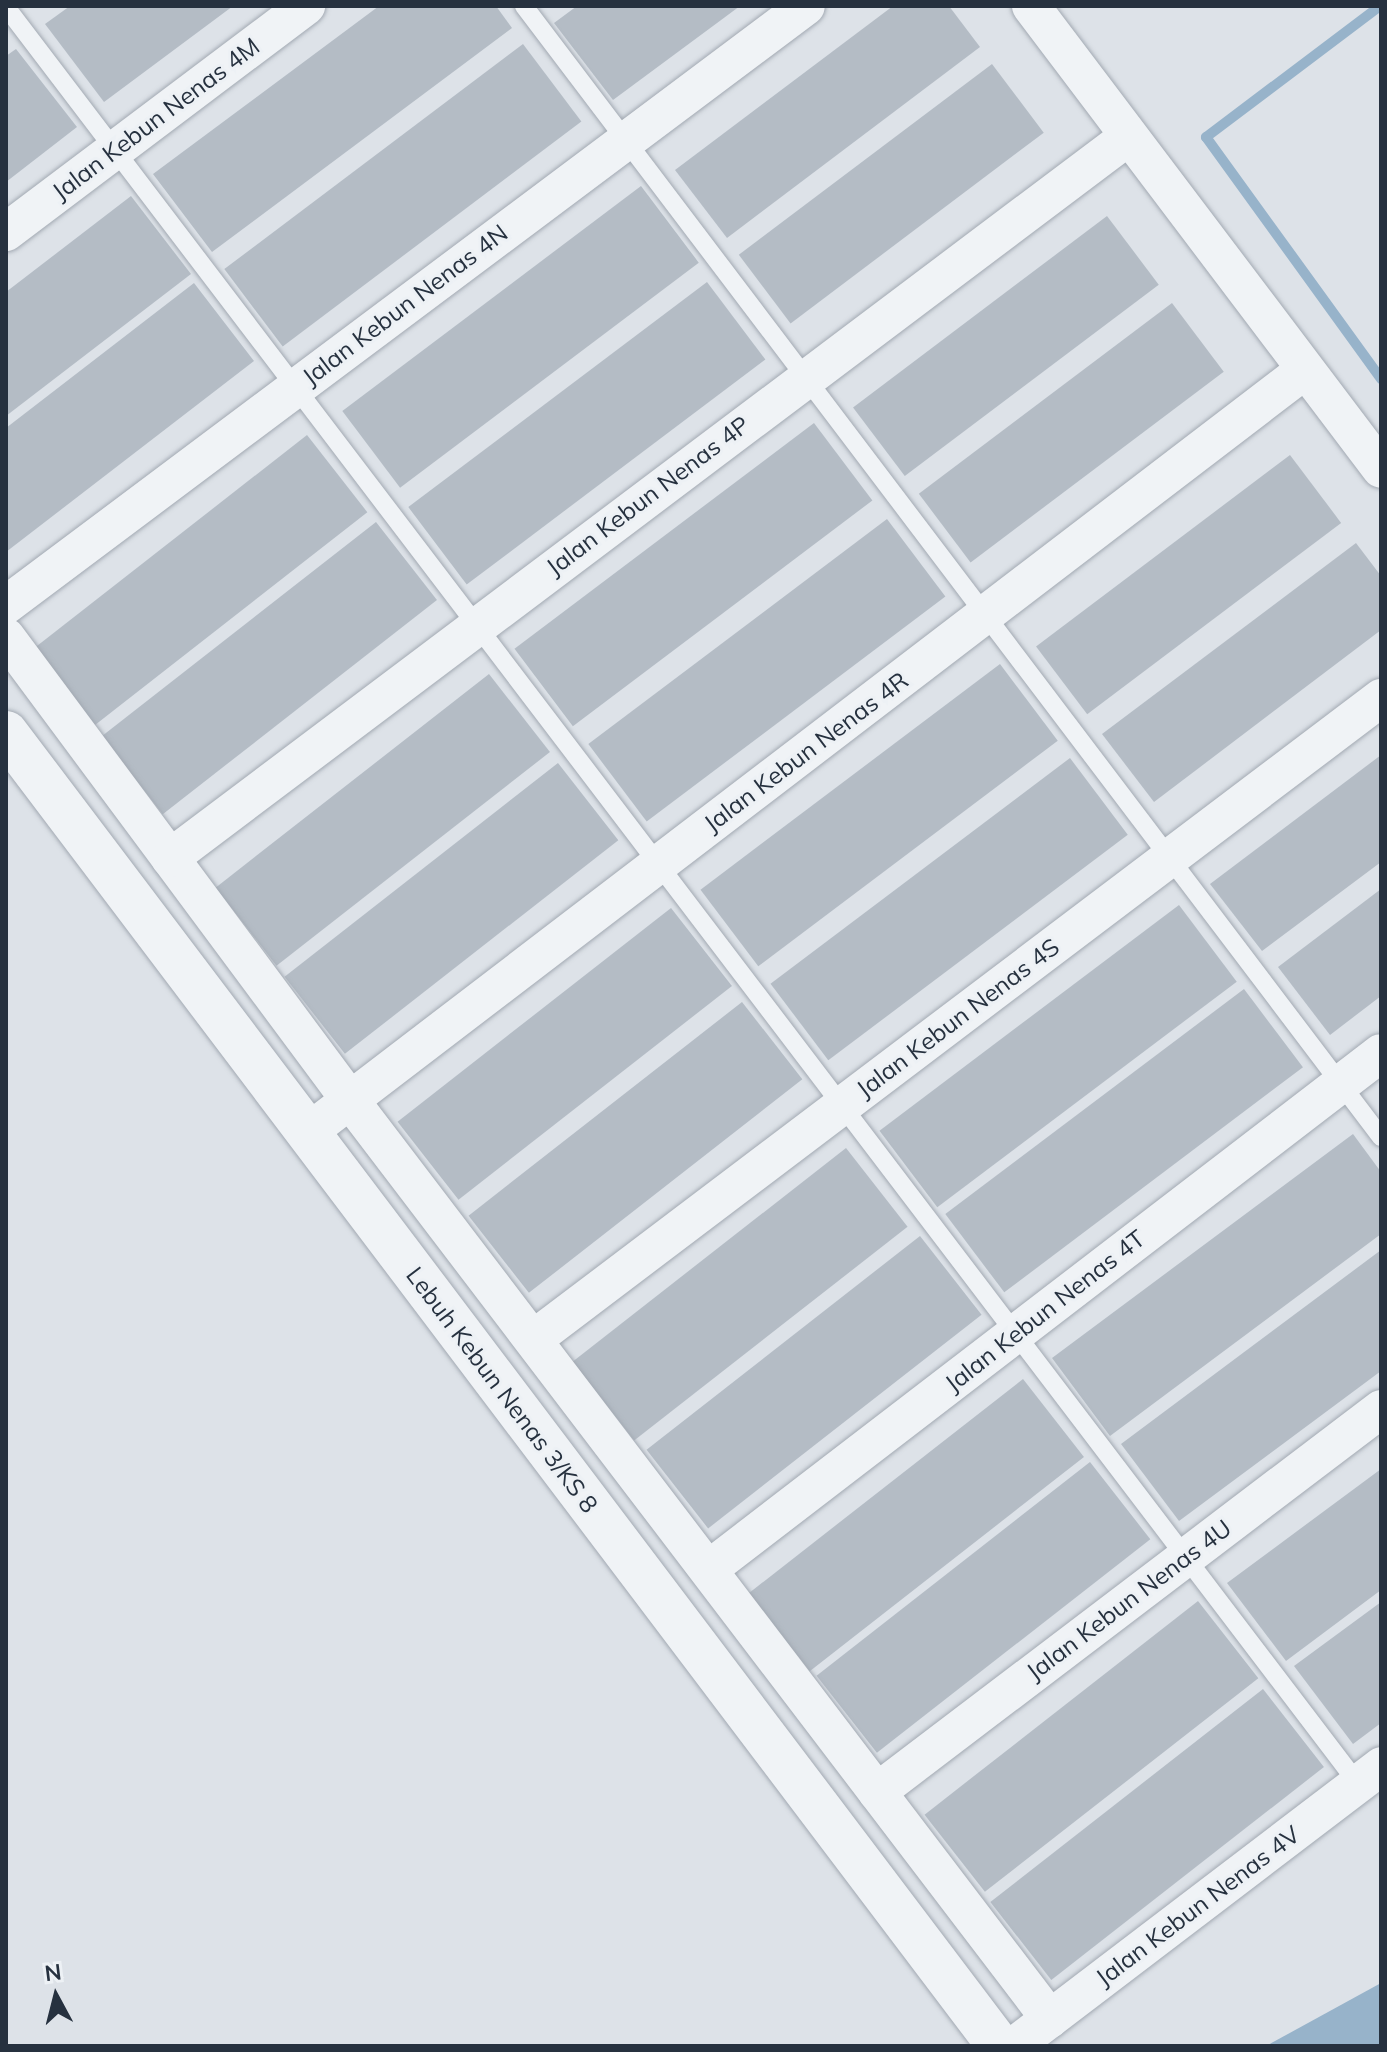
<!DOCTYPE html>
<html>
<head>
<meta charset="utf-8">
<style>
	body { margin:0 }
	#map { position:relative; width:1387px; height:2052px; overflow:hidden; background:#dde2e8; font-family:Mulish,sans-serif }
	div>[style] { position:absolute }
	.water>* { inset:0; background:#97b3ca }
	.stream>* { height:10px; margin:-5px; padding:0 5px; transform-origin:5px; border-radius:5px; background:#97b3ca }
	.building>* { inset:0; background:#b4bcc5; transform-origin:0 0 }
	.roads { filter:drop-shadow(0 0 2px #a2a9b2) drop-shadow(0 0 2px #a2a9b2) }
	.service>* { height:18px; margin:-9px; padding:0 9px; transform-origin:9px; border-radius:9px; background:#f0f3f6 }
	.minor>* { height:38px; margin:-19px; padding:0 19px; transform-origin:19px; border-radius:19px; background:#f0f3f6 }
	.tertiary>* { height:44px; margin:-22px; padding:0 22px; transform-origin:22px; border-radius:22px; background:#f0f3f6 }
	span { translate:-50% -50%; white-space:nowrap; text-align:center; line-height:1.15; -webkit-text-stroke:6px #edf1f5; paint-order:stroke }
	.street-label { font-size:24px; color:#26313f }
	.frame { position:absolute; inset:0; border:8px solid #26313f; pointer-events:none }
	.north { position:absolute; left:16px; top:1956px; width:80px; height:80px; -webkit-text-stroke:6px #edf1f5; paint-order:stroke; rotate:353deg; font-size:22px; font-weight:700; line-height:32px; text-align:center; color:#26313f }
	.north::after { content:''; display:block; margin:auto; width:28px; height:36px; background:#26313f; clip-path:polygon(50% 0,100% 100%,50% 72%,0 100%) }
</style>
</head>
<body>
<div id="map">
	<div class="water">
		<div style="clip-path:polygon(1381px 1983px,1381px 2046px,1266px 2046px)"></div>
	</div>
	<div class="stream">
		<div style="left:1380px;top:6px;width:218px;rotate:143deg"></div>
		<div style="left:1206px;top:137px;width:299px;rotate:54.1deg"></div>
	</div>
	<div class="building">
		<div style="clip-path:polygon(70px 6px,233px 6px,104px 102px,45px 24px)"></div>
		<div style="clip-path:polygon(379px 6px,496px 6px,512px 28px,212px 252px,153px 174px)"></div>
		<div style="clip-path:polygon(577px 6px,740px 6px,613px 100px,554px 23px)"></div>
		<div style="clip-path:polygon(893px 6px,949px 6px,980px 47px,727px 238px,675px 170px)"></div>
		<div style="left:523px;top:44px;width:97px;height:374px;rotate:53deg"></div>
		<div style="clip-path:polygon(16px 49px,77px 127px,6px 182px,6px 56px)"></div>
		<div style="left:992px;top:64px;width:86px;height:317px;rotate:53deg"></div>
		<div style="left:641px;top:186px;width:96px;height:374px;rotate:53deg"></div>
		<div style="clip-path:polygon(131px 196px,191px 274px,6px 416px,6px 292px)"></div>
		<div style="left:1107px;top:216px;width:86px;height:318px;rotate:53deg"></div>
		<div style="left:707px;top:282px;width:97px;height:374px;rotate:53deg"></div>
		<div style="clip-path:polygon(194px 283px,254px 361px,6px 552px,6px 428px)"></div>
		<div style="left:1172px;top:303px;width:86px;height:317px;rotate:53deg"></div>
		<div style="left:814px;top:423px;width:97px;height:375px;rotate:53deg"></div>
		<div style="left:307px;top:435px;width:98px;height:348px;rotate:52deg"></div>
		<div style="left:1290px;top:455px;width:85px;height:318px;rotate:53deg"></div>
		<div style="left:887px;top:519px;width:97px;height:374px;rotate:53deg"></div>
		<div style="left:376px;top:522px;width:99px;height:348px;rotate:52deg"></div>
		<div style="clip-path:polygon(1356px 543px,1381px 576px,1381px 630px,1154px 802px,1102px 734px)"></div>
		<div style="left:1000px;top:664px;width:96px;height:375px;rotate:53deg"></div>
		<div style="left:489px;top:674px;width:99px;height:347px;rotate:52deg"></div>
		<div style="clip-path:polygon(1381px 755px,1381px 862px,1262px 951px,1210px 884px)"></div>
		<div style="left:1070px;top:758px;width:96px;height:375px;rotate:53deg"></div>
		<div style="left:558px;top:763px;width:98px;height:347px;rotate:52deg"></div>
		<div style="clip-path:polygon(1381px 889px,1381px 996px,1330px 1035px,1278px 967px)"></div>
		<div style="left:1179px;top:905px;width:96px;height:375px;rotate:53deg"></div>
		<div style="left:671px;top:908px;width:99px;height:347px;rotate:52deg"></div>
		<div style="left:1244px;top:989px;width:98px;height:374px;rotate:53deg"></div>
		<div style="left:742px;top:1002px;width:98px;height:347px;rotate:52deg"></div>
		<div style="clip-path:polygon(1353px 1134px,1381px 1172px,1381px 1234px,1110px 1436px,1052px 1358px)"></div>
		<div style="left:846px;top:1148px;width:100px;height:347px;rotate:52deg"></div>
		<div style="left:920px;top:1236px;width:100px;height:347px;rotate:52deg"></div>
		<div style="clip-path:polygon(1381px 1250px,1381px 1371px,1179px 1521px,1121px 1444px)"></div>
		<div style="left:1023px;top:1379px;width:99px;height:348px;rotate:52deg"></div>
		<div style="left:1090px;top:1462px;width:98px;height:347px;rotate:52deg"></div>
		<div style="clip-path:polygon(1381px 1469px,1381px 1590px,1286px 1661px,1227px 1583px)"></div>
		<div style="left:1198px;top:1601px;width:98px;height:347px;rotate:52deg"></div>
		<div style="clip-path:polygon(1381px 1602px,1381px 1723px,1353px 1744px,1294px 1666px)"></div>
		<div style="left:1263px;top:1689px;width:99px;height:346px;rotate:52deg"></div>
	</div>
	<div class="roads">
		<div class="service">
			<div style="left:524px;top:6px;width:1419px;rotate:52.85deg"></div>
			<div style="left:6px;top:7px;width:2233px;rotate:52.73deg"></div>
		</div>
		<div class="minor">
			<div style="left:1031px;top:6px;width:580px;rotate:52.91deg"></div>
			<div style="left:6px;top:232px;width:376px;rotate:-37deg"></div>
			<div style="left:6px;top:605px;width:999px;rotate:-36.82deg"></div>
			<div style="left:6px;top:637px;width:577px;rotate:53.39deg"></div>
			<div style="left:350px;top:1100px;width:1155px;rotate:52.7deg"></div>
			<div style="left:170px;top:858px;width:1200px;rotate:-36.97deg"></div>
			<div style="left:307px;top:1133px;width:1256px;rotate:-37.4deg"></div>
			<div style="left:535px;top:1338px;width:1061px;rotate:-37.11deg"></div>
			<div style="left:709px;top:1569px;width:847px;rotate:-37.52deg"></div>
			<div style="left:877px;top:1792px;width:633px;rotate:-37.23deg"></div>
			<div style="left:1014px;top:2046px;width:462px;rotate:-37.3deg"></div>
		</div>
		<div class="tertiary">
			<div style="left:6px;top:733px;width:1646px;rotate:52.9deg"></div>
		</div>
	</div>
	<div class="street-label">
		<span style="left:156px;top:119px;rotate:-37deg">Jalan Kebun Nenas 4M</span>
		<span style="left:405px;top:305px;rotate:-37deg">Jalan Kebun Nenas 4N</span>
		<span style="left:648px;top:496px;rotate:-37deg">Jalan Kebun Nenas 4P</span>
		<span style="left:806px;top:752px;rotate:-37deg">Jalan Kebun Nenas 4R</span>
		<span style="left:958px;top:1018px;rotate:-37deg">Jalan Kebun Nenas 4S</span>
		<span style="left:1045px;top:1311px;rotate:-38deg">Jalan Kebun Nenas 4T</span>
		<span style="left:502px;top:1390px;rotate:53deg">Lebuh Kebun Nenas 3/KS 8</span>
		<span style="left:1129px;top:1600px;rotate:-37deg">Jalan Kebun Nenas 4U</span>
		<span style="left:1198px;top:1906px;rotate:-37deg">Jalan Kebun Nenas 4V</span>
	</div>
	<div class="frame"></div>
	<div class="north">N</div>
</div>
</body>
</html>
